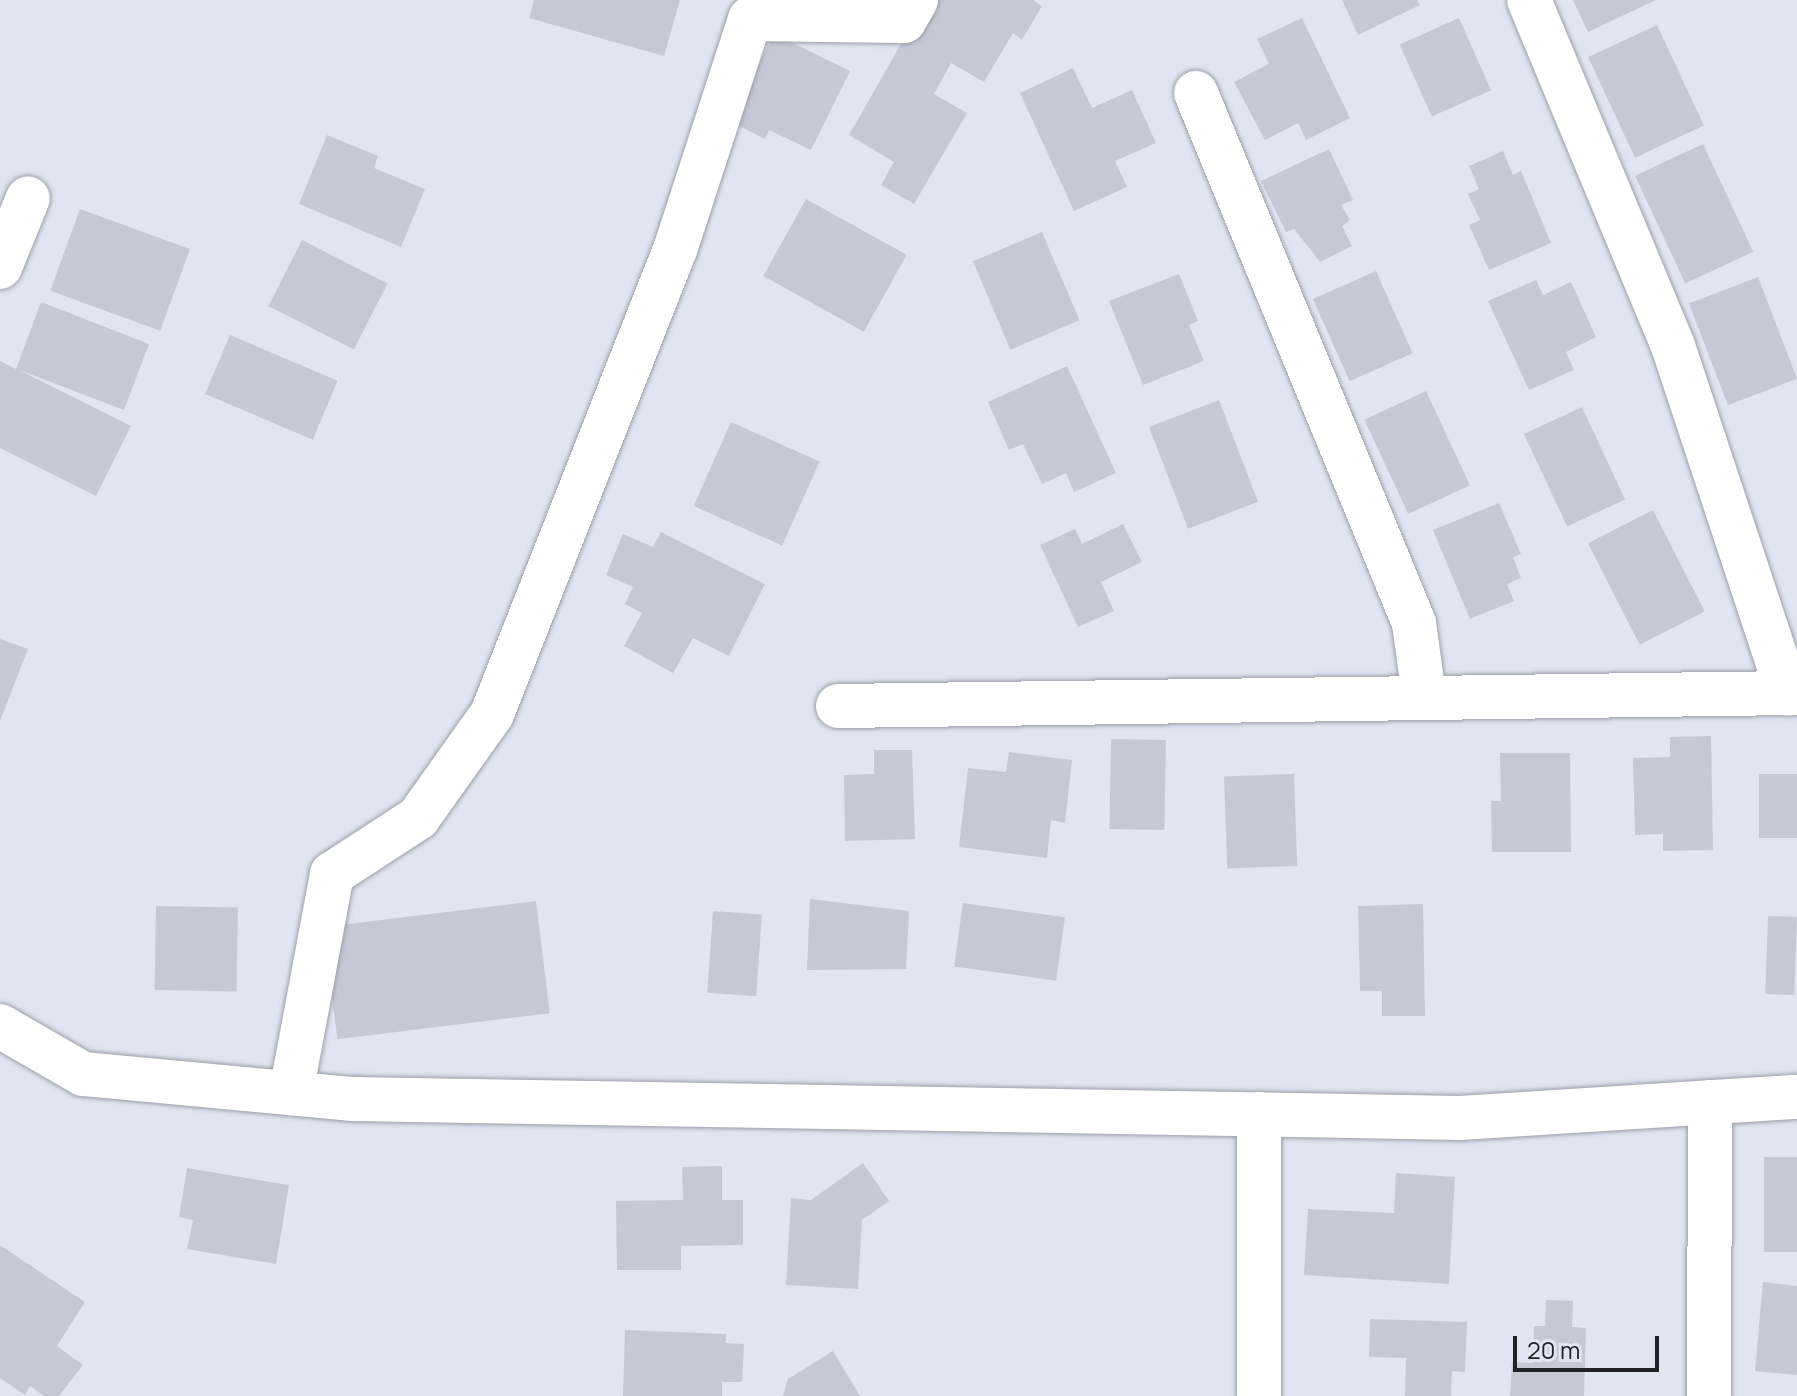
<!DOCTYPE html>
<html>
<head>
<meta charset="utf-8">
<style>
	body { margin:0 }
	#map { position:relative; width:1797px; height:1396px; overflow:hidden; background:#e1e5f1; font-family:Manrope,sans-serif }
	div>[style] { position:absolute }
	.building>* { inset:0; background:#c6c9d5; transform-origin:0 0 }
	.roads { filter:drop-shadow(0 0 2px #9c9faa) drop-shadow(0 0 2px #9c9faa) }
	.minor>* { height:44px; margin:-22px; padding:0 22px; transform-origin:22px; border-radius:22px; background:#fff }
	span { translate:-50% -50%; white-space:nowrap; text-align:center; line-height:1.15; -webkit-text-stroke:6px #e1e5f1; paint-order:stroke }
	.scale { position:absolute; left:1513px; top:1336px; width:146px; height:36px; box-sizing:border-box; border:4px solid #212227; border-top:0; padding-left:10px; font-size:24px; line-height:28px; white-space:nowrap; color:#212227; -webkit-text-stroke:6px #e1e5f1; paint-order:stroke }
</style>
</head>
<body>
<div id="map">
	<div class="building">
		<div style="clip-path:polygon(534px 0,680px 0,664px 56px,529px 18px)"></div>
		<div style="clip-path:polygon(926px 0,1033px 0,1042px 6px,1022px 40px,1013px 33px,984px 82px,951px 63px,934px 94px,967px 113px,914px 204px,881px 185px,894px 162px,849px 135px)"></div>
		<div style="clip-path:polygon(1342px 0,1417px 0,1420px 5px,1358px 35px)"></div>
		<div style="clip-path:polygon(1573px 0,1656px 0,1588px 32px)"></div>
		<div style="clip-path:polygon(1302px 18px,1350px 118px,1306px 140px,1298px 123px,1265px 140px,1234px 82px,1269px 64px,1257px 39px)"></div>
		<div style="left:1459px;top:18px;width:79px;height:65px;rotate:66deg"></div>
		<div style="left:1657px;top:25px;width:111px;height:76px;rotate:65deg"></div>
		<div style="clip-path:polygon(774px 34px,850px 71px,811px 150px,769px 130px,765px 139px,731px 122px)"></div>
		<div style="clip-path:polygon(1073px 68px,1092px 108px,1132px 90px,1156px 143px,1115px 161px,1127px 187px,1074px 211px,1020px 93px)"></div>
		<div style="clip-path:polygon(327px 135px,378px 156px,374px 168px,425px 189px,401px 247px,299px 204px)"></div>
		<div style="left:1703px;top:144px;width:119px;height:75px;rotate:65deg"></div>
		<div style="clip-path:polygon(1329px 149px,1353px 200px,1341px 205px,1350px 220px,1342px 226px,1352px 246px,1320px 262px,1294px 229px,1286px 232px,1261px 181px)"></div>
		<div style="clip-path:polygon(1503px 151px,1513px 175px,1521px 171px,1551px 243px,1489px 270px,1469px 225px,1480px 220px,1468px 194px,1479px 189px,1469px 166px)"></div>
		<div style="left:806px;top:199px;width:115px;height:88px;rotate:29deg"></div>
		<div style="left:80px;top:209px;width:117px;height:87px;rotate:20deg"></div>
		<div style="left:1042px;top:232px;width:96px;height:75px;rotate:67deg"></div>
		<div style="left:302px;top:240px;width:96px;height:74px;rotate:27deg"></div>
		<div style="left:1376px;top:271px;width:90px;height:69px;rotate:66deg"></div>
		<div style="clip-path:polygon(1179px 274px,1198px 321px,1189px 325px,1204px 361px,1143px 385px,1109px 301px)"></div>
		<div style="left:1758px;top:277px;width:109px;height:74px;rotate:69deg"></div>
		<div style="clip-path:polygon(1536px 280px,1543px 295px,1571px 282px,1596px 337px,1566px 352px,1574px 370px,1529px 390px,1488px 301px)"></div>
		<div style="clip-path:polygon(41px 302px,149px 344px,124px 410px,19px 370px,131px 426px,96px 496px,0 448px,0 361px,16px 369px)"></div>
		<div style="left:230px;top:335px;width:117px;height:64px;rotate:23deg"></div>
		<div style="clip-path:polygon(1067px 366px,1116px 473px,1074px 492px,1066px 473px,1042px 484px,1023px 444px,1009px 450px,988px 402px)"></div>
		<div style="left:1426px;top:391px;width:104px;height:68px;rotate:65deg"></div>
		<div style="left:1219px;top:400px;width:109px;height:75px;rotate:69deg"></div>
		<div style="left:1582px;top:407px;width:102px;height:64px;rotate:65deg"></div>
		<div style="left:731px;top:422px;width:97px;height:92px;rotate:24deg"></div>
		<div style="clip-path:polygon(1499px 503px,1521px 554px,1513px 557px,1521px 578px,1507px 584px,1514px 601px,1470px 619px,1433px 530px)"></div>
		<div style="left:1653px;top:510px;width:114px;height:73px;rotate:63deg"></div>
		<div style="clip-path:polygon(1123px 524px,1142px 562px,1101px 582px,1114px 611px,1078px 627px,1040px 545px,1075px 529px,1082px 544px)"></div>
		<div style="clip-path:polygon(661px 532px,765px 584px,729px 656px,693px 638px,673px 673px,624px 646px,642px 613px,625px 604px,633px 587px,606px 575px,623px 534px,653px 547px)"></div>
		<div style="clip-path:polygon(0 639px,28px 649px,0 721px)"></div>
		<div style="clip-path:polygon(1711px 736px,1713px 850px,1663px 851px,1663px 834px,1635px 835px,1633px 758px,1670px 757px,1670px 737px)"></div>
		<div style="left:1111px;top:739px;width:55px;height:90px;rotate:1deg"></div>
		<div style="clip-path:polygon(874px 750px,912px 750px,915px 839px,845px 841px,844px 775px,874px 774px)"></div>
		<div style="clip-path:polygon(1009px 752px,1072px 760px,1065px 823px,1051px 820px,1047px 858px,959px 847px,968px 768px,1006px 772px)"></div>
		<div style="clip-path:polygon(1500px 753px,1570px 753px,1571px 852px,1492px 852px,1491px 801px,1501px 801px)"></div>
		<div style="left:1294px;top:774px;width:92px;height:70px;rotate:88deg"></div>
		<div style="left:1759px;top:774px;width:38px;height:64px"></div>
		<div style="clip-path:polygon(810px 899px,909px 911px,906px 969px,807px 970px)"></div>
		<div style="left:536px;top:901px;width:113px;height:214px;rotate:83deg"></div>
		<div style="left:963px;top:903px;width:103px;height:64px;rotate:8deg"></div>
		<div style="clip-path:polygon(1423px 904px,1425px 1016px,1382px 1016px,1382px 991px,1360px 991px,1358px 906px)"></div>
		<div style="left:156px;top:906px;width:82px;height:84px;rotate:1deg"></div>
		<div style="left:713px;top:911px;width:49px;height:82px;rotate:4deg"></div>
		<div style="left:1768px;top:916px;width:29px;height:78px;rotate:2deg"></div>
		<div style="left:1764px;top:1157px;width:33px;height:95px"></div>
		<div style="clip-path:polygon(863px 1163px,889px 1201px,862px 1220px,858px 1289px,786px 1285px,791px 1198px,811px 1200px)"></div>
		<div style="clip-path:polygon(722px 1166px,722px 1200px,743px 1200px,743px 1245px,681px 1246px,681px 1270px,617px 1270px,616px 1201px,683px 1200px,682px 1167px)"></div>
		<div style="clip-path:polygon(187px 1168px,289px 1185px,276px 1264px,187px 1249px,193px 1220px,179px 1217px)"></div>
		<div style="clip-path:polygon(1396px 1173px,1455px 1177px,1449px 1284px,1304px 1275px,1308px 1209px,1394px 1213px)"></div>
		<div style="clip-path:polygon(0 1245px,85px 1302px,57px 1346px,83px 1365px,59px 1396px,44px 1396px,30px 1386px,25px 1395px,0 1378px)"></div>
		<div style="clip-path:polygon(1763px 1282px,1797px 1286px,1797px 1375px,1755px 1371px)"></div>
		<div style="clip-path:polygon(1546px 1300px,1573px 1301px,1572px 1327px,1586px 1328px,1584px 1396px,1510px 1396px,1512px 1362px,1533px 1363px,1534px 1326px,1545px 1326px)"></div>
		<div style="clip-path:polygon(1370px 1319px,1467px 1322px,1465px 1372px,1452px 1371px,1451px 1396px,1405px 1396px,1406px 1358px,1369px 1357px)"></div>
		<div style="clip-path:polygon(625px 1330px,726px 1334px,726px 1343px,744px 1344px,742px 1382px,722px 1382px,722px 1396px,623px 1396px)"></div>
		<div style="clip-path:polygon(833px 1351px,860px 1396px,783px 1396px,788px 1379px)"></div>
	</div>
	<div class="roads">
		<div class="minor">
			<div style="left:1529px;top:0;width:375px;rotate:67.4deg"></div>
			<div style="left:1673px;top:346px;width:366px;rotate:71.7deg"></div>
			<div style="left:1196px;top:93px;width:573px;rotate:67.64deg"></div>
			<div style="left:1414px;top:623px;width:74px;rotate:82.2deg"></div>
			<div style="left:0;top:267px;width:74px;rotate:-67.9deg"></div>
			<div style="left:838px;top:706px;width:959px;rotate:-0.78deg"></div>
			<div style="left:0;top:1026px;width:96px;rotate:30deg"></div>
			<div style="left:83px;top:1074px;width:271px;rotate:5.3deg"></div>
			<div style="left:353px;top:1099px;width:1107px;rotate:0.98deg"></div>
			<div style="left:1460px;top:1118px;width:338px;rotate:-3.6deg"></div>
			<div style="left:291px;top:1093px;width:223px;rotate:-79.4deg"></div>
			<div style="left:332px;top:874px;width:103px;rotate:-33.1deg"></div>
			<div style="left:418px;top:818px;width:128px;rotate:-54.6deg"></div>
			<div style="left:492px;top:714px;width:499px;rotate:-68.5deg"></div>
			<div style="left:675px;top:250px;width:243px;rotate:-72deg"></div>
			<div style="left:750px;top:19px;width:154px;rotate:0.7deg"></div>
			<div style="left:904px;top:21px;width:24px;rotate:-60deg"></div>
			<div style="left:1259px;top:1114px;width:282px;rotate:90deg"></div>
			<div style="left:1709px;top:1396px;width:294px;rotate:-89.8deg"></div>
		</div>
	</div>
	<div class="scale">20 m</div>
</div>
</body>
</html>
